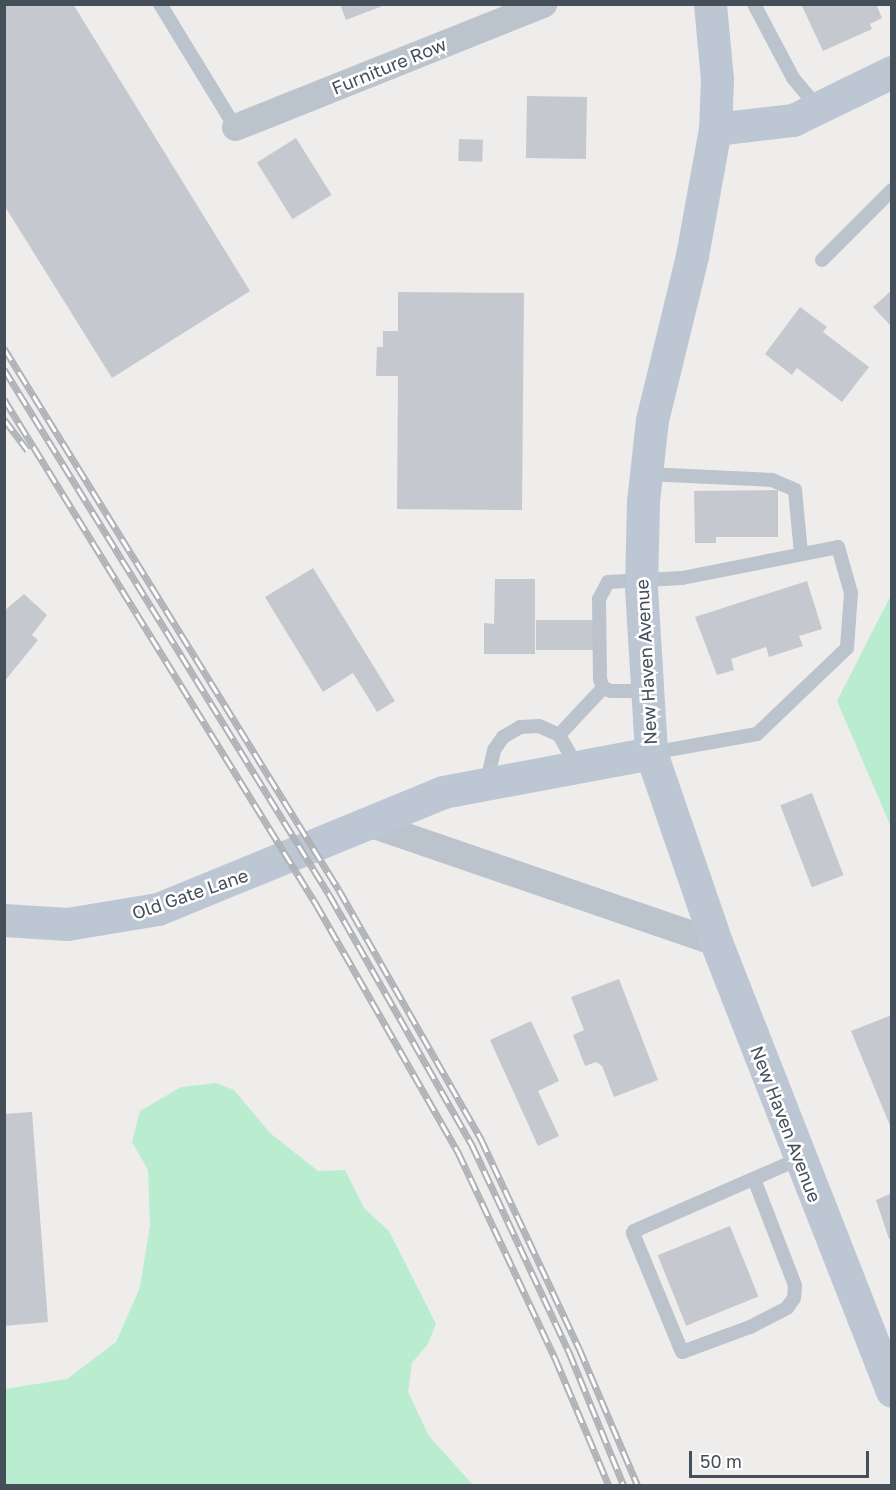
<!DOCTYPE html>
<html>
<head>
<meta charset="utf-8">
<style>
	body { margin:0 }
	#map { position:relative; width:896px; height:1490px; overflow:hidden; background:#efecec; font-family:"Golos Text",sans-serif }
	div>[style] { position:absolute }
	.green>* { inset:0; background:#baedcf }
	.building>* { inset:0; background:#c6c8cf; transform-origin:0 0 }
	.lane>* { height:14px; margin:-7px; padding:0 7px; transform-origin:7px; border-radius:7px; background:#bbc4cc }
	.street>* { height:27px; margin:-13.5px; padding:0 13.5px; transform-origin:13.5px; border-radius:13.5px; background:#bbc4cc }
	.secondary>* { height:33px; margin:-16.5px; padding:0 16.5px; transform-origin:16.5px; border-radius:16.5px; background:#bdc7d3 }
	.rail>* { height:7px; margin-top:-3.5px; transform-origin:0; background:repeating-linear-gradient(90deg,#fff 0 14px,#afb2b7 0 28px); box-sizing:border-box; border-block:2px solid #afb2b7 }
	span { translate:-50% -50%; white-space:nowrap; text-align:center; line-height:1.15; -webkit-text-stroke:5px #fff; paint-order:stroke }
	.street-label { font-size:18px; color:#454f59 }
	.frame { position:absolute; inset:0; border:6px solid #454f59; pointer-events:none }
	.scale { position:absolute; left:689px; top:1451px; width:180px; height:27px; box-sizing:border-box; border:3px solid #454f59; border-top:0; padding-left:8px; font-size:18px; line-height:21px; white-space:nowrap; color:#454f59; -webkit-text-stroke:4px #fff; paint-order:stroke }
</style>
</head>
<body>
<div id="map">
	<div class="green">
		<div style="clip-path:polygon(891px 595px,891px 827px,837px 701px)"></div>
		<div style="clip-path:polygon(216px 1083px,234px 1090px,270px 1133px,318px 1171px,345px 1170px,364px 1208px,389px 1231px,436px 1324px,428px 1344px,412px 1363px,408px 1392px,429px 1436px,473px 1485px,5px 1485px,5px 1389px,67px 1379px,116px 1342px,140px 1287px,150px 1225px,148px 1170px,132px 1142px,140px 1111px,181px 1087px)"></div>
	</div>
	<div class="building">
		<div style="clip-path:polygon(4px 4px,73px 4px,250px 291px,112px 378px,4px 205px)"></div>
		<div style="clip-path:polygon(340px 4px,385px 4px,385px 5px,346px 20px)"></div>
		<div style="clip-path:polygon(801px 4px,876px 4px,882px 18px,870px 24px,872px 29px,823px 51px)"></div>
		<div style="left:527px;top:96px;width:60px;height:62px;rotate:1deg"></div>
		<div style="left:296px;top:138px;width:67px;height:46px;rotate:58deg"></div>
		<div style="left:459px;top:139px;width:24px;height:22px;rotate:2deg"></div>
		<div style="clip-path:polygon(892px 290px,892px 327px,873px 307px)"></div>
		<div style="clip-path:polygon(398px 292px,524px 293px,522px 510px,397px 509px,398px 376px,376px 376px,377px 347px,383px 347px,383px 331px,398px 331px)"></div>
		<div style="clip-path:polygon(800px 307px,827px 327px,823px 332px,869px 367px,842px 402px,797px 368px,792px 375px,765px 354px)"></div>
		<div style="clip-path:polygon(778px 490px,778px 537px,716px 537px,716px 543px,695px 543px,694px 491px)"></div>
		<div style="clip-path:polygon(313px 568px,395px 701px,377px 712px,353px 673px,323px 692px,265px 597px)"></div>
		<div style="clip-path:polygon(495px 579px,535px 579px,535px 654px,484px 654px,484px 623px,494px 624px)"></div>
		<div style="clip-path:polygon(807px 581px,822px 629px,799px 636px,803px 646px,769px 657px,766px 647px,731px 659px,734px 670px,717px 675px,695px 617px)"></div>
		<div style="clip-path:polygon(24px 594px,47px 615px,32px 635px,38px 640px,4px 682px,4px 611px)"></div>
		<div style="left:594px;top:620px;width:30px;height:58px;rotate:90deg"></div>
		<div style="left:812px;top:793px;width:88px;height:34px;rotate:69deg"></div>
		<div style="clip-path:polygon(619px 979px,658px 1080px,614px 1097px,602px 1066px,596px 1062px,585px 1066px,573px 1035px,584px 1030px,571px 997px)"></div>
		<div style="clip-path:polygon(892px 1015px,892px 1128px,891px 1128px,851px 1031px)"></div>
		<div style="clip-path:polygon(531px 1021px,559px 1081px,538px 1091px,559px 1136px,538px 1146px,490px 1040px)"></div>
		<div style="clip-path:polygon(32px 1112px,48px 1322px,4px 1326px,4px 1114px)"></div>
		<div style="clip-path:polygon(892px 1193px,892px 1238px,889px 1239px,876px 1200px)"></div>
		<div style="left:730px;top:1226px;width:76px;height:78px;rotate:68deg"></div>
	</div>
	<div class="lane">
		<div style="left:160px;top:4px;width:144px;rotate:58.6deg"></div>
		<div style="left:754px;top:4px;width:84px;rotate:62.2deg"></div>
		<div style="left:793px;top:78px;width:39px;rotate:50deg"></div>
		<div style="left:822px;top:260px;width:99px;rotate:-45deg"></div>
		<div style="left:646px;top:474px;width:126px;rotate:2.7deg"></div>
		<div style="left:772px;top:480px;width:25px;rotate:23deg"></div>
		<div style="left:795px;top:490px;width:64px;rotate:84.6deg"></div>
		<div style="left:645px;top:691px;width:34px;rotate:180deg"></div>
		<div style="left:611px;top:691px;width:9px;rotate:-159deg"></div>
		<div style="left:603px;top:688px;width:9px;rotate:-108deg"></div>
		<div style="left:600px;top:679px;width:80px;rotate:-90.7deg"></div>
		<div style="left:599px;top:599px;width:19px;rotate:-62deg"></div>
		<div style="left:608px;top:582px;width:74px;rotate:-3.1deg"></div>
		<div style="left:682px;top:578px;width:159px;rotate:-11.2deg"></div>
		<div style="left:838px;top:547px;width:48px;rotate:74.2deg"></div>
		<div style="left:851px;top:593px;width:55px;rotate:94.2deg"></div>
		<div style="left:847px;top:648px;width:124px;rotate:136.3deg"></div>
		<div style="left:757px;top:734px;width:108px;rotate:169.8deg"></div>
		<div style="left:559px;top:735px;width:64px;rotate:-46.9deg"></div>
		<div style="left:487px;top:781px;width:32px;rotate:-77deg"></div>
		<div style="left:494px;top:750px;width:16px;rotate:-55deg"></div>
		<div style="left:503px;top:737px;width:20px;rotate:-30deg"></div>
		<div style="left:520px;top:727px;width:19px;rotate:-3deg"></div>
		<div style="left:539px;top:726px;width:22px;rotate:24deg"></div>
		<div style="left:559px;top:735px;width:36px;rotate:60deg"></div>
		<div style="left:754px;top:1179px;width:114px;rotate:68.9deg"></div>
		<div style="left:795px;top:1285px;width:13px;rotate:94deg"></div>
		<div style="left:794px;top:1298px;width:12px;rotate:125deg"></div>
		<div style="left:787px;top:1308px;width:42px;rotate:152.8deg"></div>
		<div style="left:750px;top:1327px;width:72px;rotate:159.8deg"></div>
		<div style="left:682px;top:1352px;width:129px;rotate:-112.4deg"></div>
		<div style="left:633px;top:1233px;width:2px;rotate:-63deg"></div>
		<div style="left:634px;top:1231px;width:180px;rotate:-23.6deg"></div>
	</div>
	<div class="street">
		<div style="left:235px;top:127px;width:332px;rotate:-21.8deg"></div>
		<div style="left:365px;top:822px;width:371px;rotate:18.9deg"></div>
	</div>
	<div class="secondary">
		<div style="left:710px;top:4px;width:76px;rotate:84.7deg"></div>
		<div style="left:717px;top:80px;width:49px;rotate:92.3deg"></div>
		<div style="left:715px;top:129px;width:129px;rotate:100.3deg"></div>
		<div style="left:692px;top:256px;width:169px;rotate:103.7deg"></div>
		<div style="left:652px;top:420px;width:81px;rotate:96.3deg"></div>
		<div style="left:643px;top:501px;width:87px;rotate:91.3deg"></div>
		<div style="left:641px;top:588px;width:165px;rotate:86.5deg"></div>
		<div style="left:651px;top:753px;width:200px;rotate:71deg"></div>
		<div style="left:716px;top:942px;width:482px;rotate:68.6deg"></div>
		<div style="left:715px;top:129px;width:79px;rotate:-6.6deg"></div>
		<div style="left:793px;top:120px;width:110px;rotate:-25.9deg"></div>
		<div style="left:4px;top:920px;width:63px;rotate:3.6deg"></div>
		<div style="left:67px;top:924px;width:92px;rotate:-9.4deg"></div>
		<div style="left:158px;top:909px;width:308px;rotate:-22.3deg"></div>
		<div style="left:443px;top:792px;width:212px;rotate:-10.6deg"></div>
	</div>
	<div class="rail">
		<div style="left:4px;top:348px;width:637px;rotate:58.28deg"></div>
		<div style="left:339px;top:890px;width:287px;rotate:60.3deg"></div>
		<div style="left:481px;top:1139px;width:231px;rotate:64.9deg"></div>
		<div style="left:579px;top:1348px;width:150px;rotate:66.9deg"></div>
		<div style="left:4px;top:369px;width:620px;rotate:58.26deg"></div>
		<div style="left:330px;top:896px;width:287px;rotate:60.3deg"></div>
		<div style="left:472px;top:1145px;width:229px;rotate:64.9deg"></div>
		<div style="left:569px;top:1352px;width:145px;rotate:67.7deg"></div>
		<div style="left:4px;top:399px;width:594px;rotate:58.29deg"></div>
		<div style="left:316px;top:904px;width:286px;rotate:60.2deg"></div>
		<div style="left:458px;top:1152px;width:228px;rotate:64.8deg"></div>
		<div style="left:555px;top:1358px;width:139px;rotate:67.1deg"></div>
		<div style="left:4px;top:419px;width:39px;rotate:53deg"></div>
	</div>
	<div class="street-label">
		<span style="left:389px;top:66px;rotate:-22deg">Furniture Row</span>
		<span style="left:646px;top:662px;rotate:-93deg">New Haven Avenue</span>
		<span style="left:190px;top:894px;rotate:-19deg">Old Gate Lane</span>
		<span style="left:786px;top:1124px;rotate:69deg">New Haven Avenue</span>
	</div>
	<div class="frame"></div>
	<div class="scale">50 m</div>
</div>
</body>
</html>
